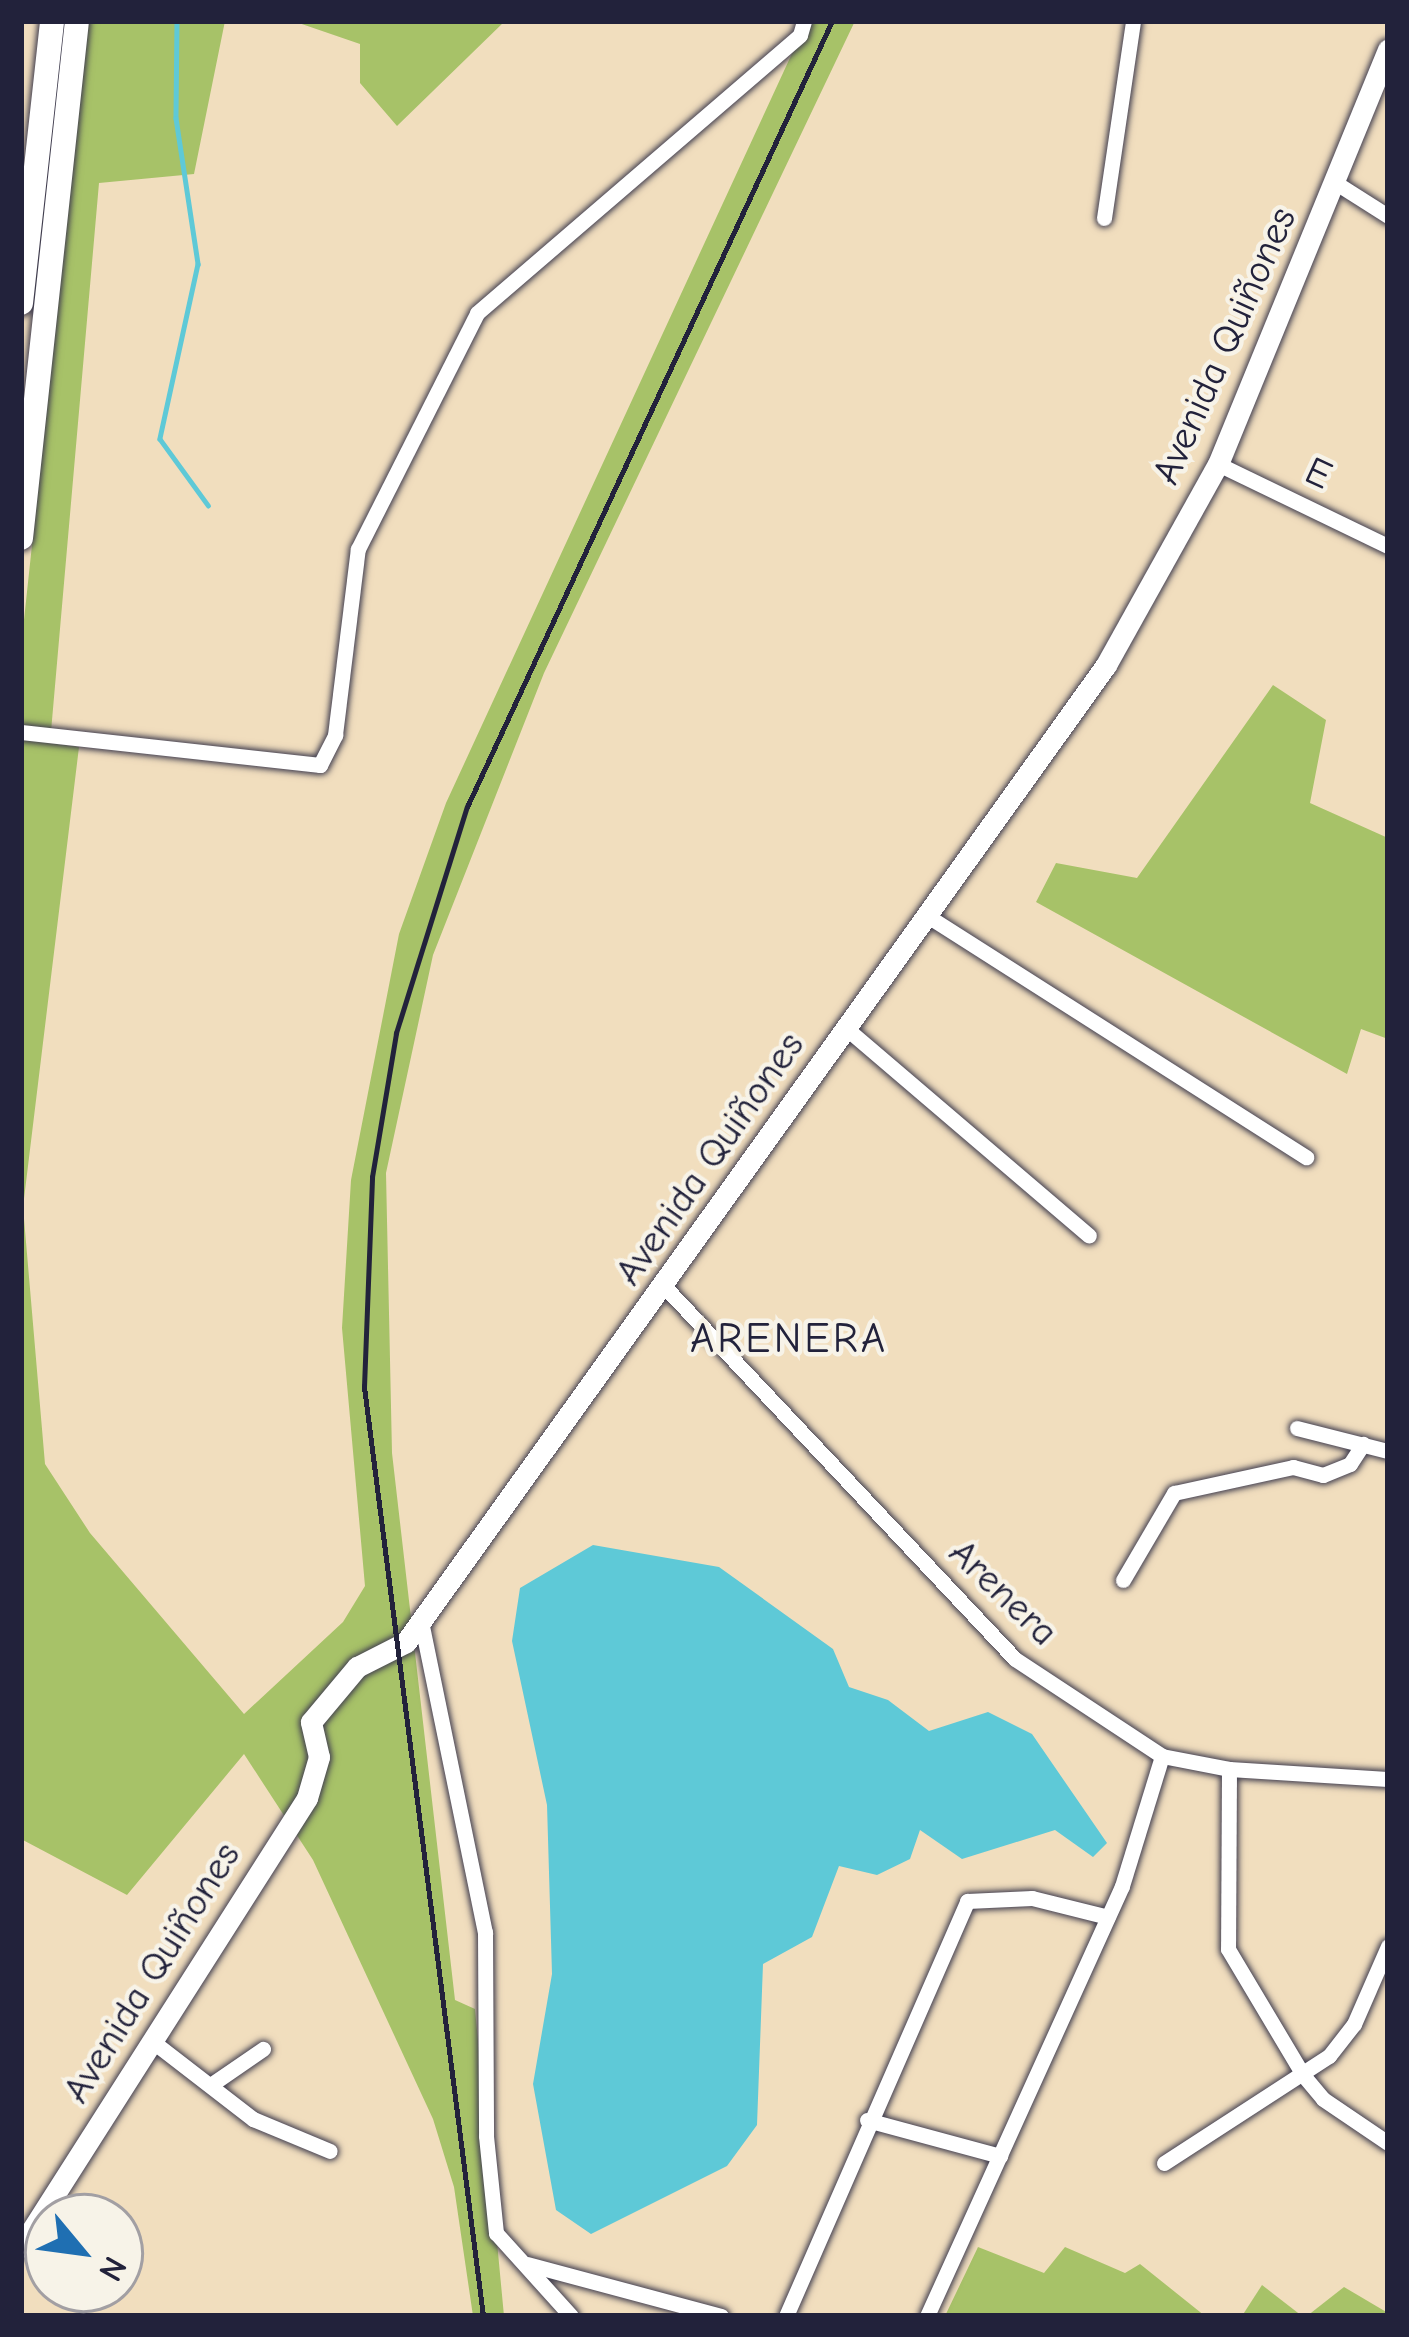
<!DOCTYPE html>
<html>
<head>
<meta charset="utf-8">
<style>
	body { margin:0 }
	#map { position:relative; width:1409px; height:2337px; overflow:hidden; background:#f1debe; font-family:"Comic Neue",sans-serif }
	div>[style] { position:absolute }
	.green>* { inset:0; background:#a7c268 }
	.water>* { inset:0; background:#5ec9d7 }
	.stream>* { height:4.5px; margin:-2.25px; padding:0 2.25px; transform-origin:2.25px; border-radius:2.25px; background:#5ec9d7 }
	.roads { filter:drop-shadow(0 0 3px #413e4f) drop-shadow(0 0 3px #413e4f) }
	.street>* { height:15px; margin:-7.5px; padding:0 7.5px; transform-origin:7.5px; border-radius:7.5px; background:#fff }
	.secondary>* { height:21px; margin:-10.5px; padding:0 10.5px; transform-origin:10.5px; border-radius:10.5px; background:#fff }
	.primary>* { height:24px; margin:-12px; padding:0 12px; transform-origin:12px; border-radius:12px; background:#fff }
	.rail>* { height:4.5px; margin:-2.25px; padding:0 2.25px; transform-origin:2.25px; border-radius:2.25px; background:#22223b }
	span { translate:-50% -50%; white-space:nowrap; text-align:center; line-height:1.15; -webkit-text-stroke:9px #f7f3e8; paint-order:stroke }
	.street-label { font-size:39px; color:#22223b }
	.neighbourhood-label { font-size:42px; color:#22223b; letter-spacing:3px }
	.frame { position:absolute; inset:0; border:24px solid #22223b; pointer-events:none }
	.north { position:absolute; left:24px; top:2193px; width:120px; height:120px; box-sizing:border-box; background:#f7f3e8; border:3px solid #a29fa3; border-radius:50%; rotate:119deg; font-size:33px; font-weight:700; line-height:48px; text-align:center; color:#22223b }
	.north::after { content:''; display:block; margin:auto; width:42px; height:54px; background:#1f6fb2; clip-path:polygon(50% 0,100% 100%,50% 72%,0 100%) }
</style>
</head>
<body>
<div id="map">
	<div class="green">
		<div style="clip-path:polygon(88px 21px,225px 21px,194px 174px,99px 183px,50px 743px,79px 747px,23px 1207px,45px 1464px,90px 1533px,244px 1714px,343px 1622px,365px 1586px,342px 1328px,351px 1180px,399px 934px,446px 803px,807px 21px,855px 21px,544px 673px,433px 955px,386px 1173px,392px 1453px,455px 2000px,475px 2009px,504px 2316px,473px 2316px,454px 2187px,433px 2119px,313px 1860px,244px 1754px,127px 1895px,21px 1839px,21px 648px)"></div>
		<div style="clip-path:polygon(293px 21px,505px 21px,397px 126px,360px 83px,360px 44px)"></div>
		<div style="clip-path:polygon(1273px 685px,1326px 720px,1310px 803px,1388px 838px,1388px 1039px,1361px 1029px,1347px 1074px,1036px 902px,1056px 863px,1137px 878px)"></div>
		<div style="clip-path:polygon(978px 2247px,1044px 2273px,1065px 2247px,1125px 2273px,1140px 2264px,1205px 2316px,945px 2316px)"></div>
		<div style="clip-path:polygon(1262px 2285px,1302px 2316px,1242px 2316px)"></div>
		<div style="clip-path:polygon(1344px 2287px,1388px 2313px,1388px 2316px,1307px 2316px)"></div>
	</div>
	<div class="water">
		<div style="clip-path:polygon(593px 1545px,719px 1567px,833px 1649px,849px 1687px,888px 1700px,929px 1731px,988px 1712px,1032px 1734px,1107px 1843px,1093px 1857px,1055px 1830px,962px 1859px,920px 1830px,910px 1859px,877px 1875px,839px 1866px,812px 1937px,763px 1964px,757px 2125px,727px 2166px,591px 2234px,556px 2210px,533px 2084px,552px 1974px,547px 1805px,512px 1641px,520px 1588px)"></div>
	</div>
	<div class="stream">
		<div style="left:177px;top:21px;width:97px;rotate:90.6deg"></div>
		<div style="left:176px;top:118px;width:148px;rotate:81.4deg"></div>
		<div style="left:198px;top:264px;width:179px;rotate:102.3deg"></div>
		<div style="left:160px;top:439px;width:82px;rotate:54deg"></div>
	</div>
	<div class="roads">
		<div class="street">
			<div style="left:1336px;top:183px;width:62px;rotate:32.4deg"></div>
			<div style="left:1104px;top:218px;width:199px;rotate:-81.6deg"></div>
			<div style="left:1218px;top:464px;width:189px;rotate:25.8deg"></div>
			<div style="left:21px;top:732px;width:301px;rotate:6.3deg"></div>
			<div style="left:320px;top:765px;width:34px;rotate:-63deg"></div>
			<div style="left:335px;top:735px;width:187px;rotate:-83deg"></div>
			<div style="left:358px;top:549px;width:264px;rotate:-63.2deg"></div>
			<div style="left:477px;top:313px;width:426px;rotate:-40.7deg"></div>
			<div style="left:800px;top:35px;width:15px;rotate:-74deg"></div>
			<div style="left:926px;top:915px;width:451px;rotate:32.5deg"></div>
			<div style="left:847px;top:1029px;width:318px;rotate:40.5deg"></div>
			<div style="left:664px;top:1286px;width:512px;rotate:46.74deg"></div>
			<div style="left:1015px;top:1659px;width:176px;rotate:33.4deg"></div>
			<div style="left:1162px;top:1756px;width:68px;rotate:11deg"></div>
			<div style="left:1229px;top:1769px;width:159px;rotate:3.6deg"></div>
			<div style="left:1297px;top:1428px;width:94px;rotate:14.2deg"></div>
			<div style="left:1123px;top:1580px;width:101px;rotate:-59.6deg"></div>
			<div style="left:1174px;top:1493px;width:122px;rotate:-12.3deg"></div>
			<div style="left:1293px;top:1467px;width:31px;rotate:15deg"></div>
			<div style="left:1323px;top:1475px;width:29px;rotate:-22deg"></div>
			<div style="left:1350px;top:1464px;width:24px;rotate:-57deg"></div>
			<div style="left:421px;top:1621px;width:318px;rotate:78.4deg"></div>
			<div style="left:485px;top:1932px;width:204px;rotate:89.7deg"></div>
			<div style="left:486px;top:2136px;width:98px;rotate:84.1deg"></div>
			<div style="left:496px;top:2233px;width:112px;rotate:47.9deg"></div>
			<div style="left:1229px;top:1769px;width:180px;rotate:90.3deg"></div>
			<div style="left:1228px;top:1949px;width:147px;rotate:59.2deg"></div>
			<div style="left:1303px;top:2075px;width:31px;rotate:50deg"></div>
			<div style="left:1323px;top:2099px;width:78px;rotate:34.1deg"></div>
			<div style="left:152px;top:2041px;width:128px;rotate:37.7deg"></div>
			<div style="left:253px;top:2119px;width:83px;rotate:22.6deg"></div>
			<div style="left:212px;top:2084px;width:62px;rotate:-34.5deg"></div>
			<div style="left:867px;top:2120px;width:138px;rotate:15.1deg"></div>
			<div style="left:1164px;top:2163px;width:197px;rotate:-33deg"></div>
			<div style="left:1329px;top:2056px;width:41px;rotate:-52deg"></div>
			<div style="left:1354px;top:2024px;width:85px;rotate:-66.4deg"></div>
			<div style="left:527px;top:2264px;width:201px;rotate:15deg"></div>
			<div style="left:786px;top:2316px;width:453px;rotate:-66.4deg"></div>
			<div style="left:967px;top:1901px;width:65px;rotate:-2.6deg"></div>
			<div style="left:1032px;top:1898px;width:78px;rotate:14deg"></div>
			<div style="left:927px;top:2316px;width:472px;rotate:-65.6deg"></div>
			<div style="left:1122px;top:1886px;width:136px;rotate:-72.9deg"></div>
		</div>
		<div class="secondary">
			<div style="left:21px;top:2247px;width:532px;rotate:-57.5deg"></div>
			<div style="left:307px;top:1798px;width:43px;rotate:-73.7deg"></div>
			<div style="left:319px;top:1757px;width:36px;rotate:-103deg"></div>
			<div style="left:311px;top:1722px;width:72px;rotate:-50.1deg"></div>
			<div style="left:357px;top:1667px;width:55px;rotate:-27deg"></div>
			<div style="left:406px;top:1642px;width:1202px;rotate:-54.38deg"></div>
			<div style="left:1106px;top:665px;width:230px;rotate:-60.9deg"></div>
			<div style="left:1218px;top:464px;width:448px;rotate:-67.7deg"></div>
		</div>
		<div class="primary">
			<div style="left:21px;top:303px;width:284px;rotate:-83.7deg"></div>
			<div style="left:21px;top:538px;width:520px;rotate:-83.82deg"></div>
		</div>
	</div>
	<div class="rail">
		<div style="left:483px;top:2316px;width:937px;rotate:-97.3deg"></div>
		<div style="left:364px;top:1387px;width:210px;rotate:-87.8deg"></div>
		<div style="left:372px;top:1177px;width:146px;rotate:-80.5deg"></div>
		<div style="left:396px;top:1033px;width:237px;rotate:-72.6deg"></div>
		<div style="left:467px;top:807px;width:867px;rotate:-65.09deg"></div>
	</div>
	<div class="street-label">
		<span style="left:1225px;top:346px;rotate:-66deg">Avenida Quiñones</span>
		<span style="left:1318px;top:474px;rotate:25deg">E</span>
		<span style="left:710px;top:1159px;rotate:-55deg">Avenida Quiñones</span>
		<span style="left:1003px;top:1593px;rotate:44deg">Arenera</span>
		<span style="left:152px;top:1973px;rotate:-58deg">Avenida Quiñones</span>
	</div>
	<div class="neighbourhood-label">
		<span style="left:789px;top:1339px">ARENERA</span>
	</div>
	<div class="frame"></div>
	<div class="north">N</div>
</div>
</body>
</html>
